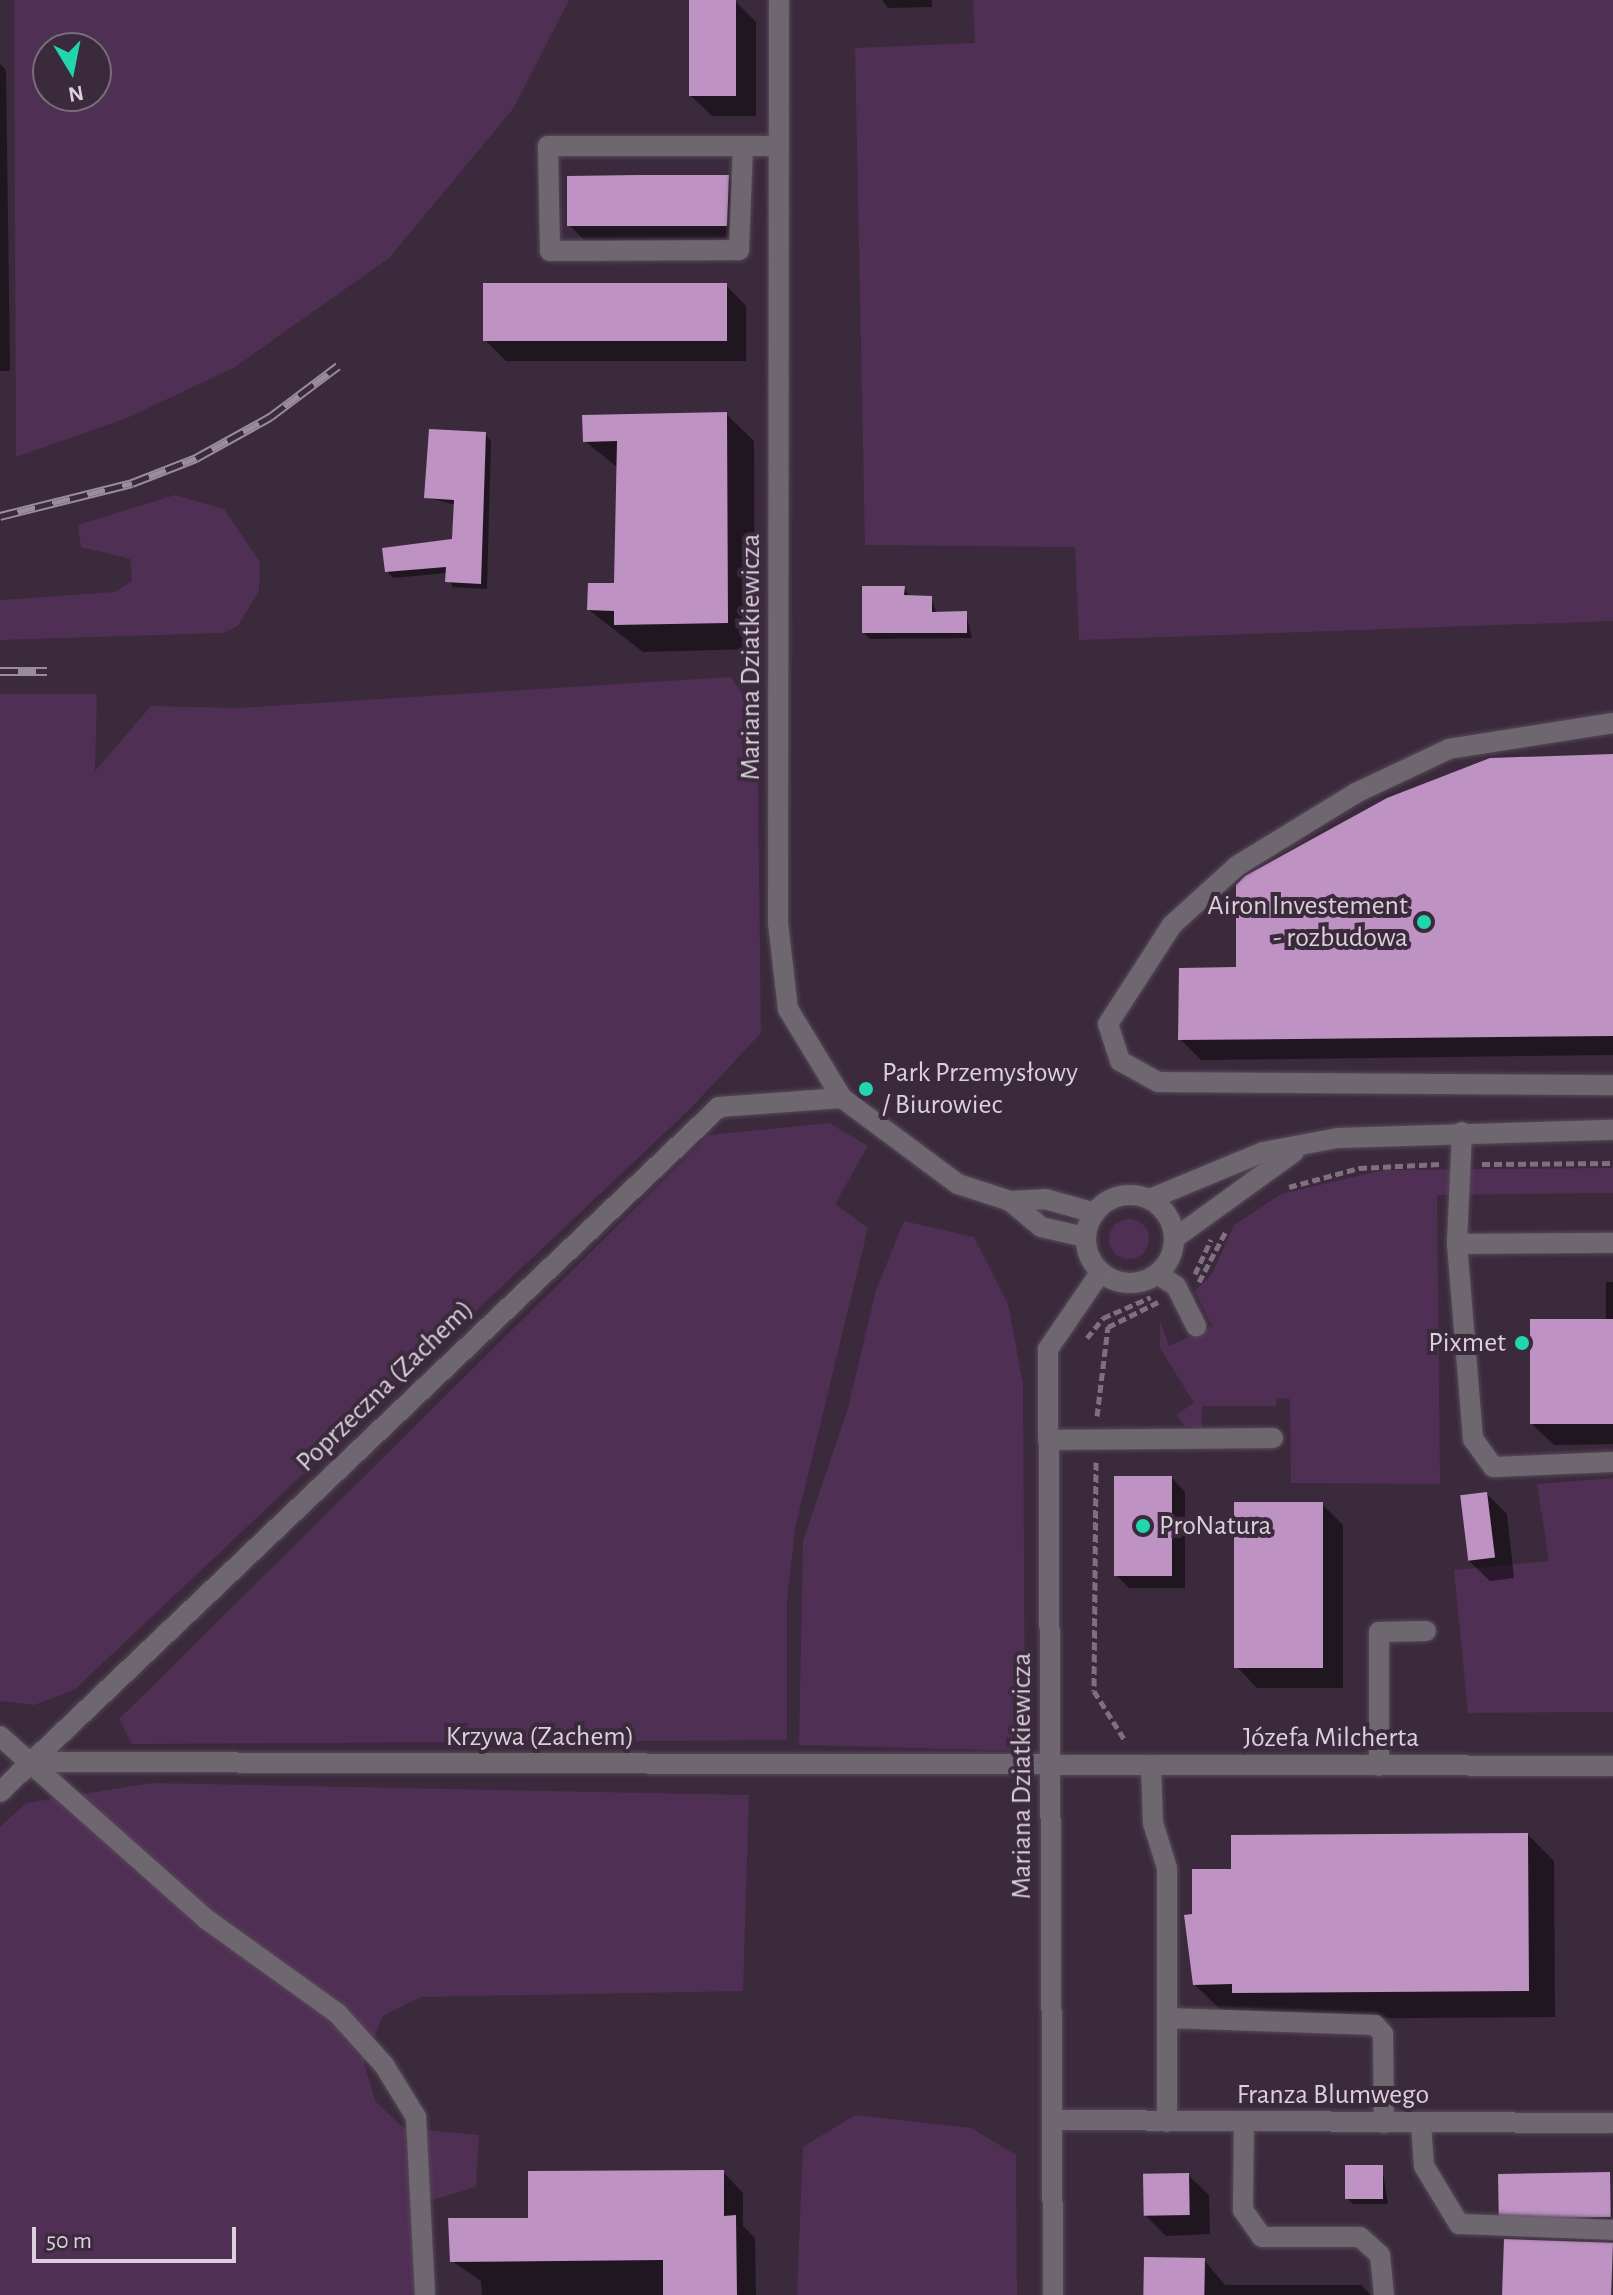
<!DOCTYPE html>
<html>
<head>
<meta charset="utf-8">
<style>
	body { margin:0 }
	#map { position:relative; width:1613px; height:2295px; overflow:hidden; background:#3a2a3c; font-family:"Alegreya Sans",sans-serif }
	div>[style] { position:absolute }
	.green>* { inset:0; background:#502f54 }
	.round { border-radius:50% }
	.shadow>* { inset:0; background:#0007 }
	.building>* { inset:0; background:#bf92c4; transform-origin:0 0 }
	.path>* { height:5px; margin-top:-2.5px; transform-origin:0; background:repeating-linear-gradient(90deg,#7e707f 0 8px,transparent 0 12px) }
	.roads { filter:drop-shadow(0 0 2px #574859) drop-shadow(0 0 2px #574859) }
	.minor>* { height:20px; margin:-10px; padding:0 10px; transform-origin:10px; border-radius:10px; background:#6f6770 }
	.minor>.ring { margin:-10px; padding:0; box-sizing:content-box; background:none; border:20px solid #6f6770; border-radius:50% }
	.rail>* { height:9px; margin-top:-4.5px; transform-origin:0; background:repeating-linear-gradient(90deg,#3a2a3c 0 18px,#998c9b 0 36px); box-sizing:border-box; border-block:2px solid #998c9b }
	.dots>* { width:22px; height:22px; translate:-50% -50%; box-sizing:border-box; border:4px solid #3a2a3c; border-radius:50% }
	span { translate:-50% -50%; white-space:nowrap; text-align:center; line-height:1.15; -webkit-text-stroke:8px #3a2a3c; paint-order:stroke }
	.street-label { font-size:28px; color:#dbd0dc }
	.poi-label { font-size:28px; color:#dbd0dc }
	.right { translate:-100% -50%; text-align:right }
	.left { translate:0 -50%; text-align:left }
	.north { position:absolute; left:32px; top:32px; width:80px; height:80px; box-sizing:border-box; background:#3a2a3c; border:2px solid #7a6c7c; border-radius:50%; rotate:170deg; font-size:22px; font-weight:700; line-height:32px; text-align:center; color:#dbd0dc }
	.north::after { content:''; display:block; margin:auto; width:28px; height:36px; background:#22d5af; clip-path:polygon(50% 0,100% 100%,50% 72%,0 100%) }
	.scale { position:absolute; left:32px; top:2227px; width:204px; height:36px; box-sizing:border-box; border:4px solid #dbd0dc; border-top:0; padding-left:10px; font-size:24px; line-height:28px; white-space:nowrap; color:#dbd0dc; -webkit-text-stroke:6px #3a2a3c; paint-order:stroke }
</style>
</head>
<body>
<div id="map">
	<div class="green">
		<div style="clip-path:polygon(evenodd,14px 0,569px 0,513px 109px,389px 258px,235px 367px,127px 418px,16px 457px,14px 0,48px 48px,96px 48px,96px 96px,48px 96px,48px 48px)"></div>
		<div style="clip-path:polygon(973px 0,1613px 0,1613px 621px,1079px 640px,1075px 547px,865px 545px,855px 48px,975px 43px)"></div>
		<div style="clip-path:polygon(175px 495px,224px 509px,260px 562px,259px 591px,238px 626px,223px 633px,0 640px,0 600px,115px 592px,132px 581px,130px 559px,81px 547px,78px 525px)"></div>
		<div style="clip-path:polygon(730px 677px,757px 713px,761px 1033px,690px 1109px,74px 1690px,34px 1705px,0 1701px,0 694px,97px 694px,95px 771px,151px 706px,238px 708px)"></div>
		<div style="clip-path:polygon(829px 1123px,868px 1146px,835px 1204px,868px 1228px,796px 1524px,787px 1598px,787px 1740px,132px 1744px,119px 1719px,709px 1135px)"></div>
		<div style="clip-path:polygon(1613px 1168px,1613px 1193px,1437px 1195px,1440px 1484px,1291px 1483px,1290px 1399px,1277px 1398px,1276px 1406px,1202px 1406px,1202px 1428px,1185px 1426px,1176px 1415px,1194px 1403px,1160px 1348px,1160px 1321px,1169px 1346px,1212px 1326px,1195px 1291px,1212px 1274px,1234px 1225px,1281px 1194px,1384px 1170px)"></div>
		<div class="round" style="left:1109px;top:1219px;width:40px;height:40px"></div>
		<div style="clip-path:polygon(904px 1221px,974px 1237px,1008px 1304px,1023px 1384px,1025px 1751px,799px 1745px,803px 1541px,848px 1408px,876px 1290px)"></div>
		<div style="clip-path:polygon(1613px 1478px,1613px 1712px,1468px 1713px,1454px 1570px,1549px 1561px,1537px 1484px)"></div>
		<div style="clip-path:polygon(152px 1783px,749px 1795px,743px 1991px,421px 1997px,383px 2016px,364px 2062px,375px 2101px,404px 2128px,479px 2135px,476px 2187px,419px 2204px,418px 2295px,0 2295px,0 1827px,26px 1803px)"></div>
		<div style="clip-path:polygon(855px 2115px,971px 2128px,1016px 2155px,1017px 2295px,797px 2295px,803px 2147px)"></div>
	</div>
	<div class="shadow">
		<div style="clip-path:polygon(882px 0,932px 0,932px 7px,888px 8px)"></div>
		<div style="clip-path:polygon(735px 1px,756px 22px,756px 116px,712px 116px,691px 96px)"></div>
		<div style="clip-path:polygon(0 64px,6px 70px,10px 371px,0 371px)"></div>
		<div style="clip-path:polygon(728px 177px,748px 198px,746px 245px,589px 245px,569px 225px)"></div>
		<div style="clip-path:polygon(726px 285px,746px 306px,746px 361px,506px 361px,486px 341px)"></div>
		<div style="clip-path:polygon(726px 414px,754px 441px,755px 649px,643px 652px,589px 610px,616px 585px,618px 468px,585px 441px)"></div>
		<div style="clip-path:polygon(485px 434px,491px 441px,487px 589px,453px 587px,447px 573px,393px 578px,387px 571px,454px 541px,456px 505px,426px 497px)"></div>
		<div style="clip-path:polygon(904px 588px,910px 597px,931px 598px,937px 614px,966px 613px,972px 638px,870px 639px,864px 633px)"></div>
		<div style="clip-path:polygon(1613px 757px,1613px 1055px,1201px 1060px,1180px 1039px,1238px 969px)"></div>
		<div style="clip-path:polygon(1606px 1282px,1613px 1282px,1613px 1444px,1554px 1445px,1533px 1425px,1606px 1321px)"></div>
		<div style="clip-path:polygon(1172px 1478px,1185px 1492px,1185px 1588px,1129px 1588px,1116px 1575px)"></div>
		<div style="clip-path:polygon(1487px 1494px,1507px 1514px,1514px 1578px,1490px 1581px,1469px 1561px)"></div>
		<div style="clip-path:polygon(1322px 1504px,1343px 1525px,1343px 1688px,1257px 1688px,1237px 1667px)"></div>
		<div style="clip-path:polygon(1528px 1835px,1554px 1861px,1555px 2017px,1260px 2019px,1251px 2010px,1221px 2010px,1194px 1984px,1194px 1916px)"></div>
		<div style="clip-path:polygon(1382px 2167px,1388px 2204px,1353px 2204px,1347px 2198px)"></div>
		<div style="clip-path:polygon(723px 2172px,743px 2193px,743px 2226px,755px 2238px,756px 2295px,482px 2295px,481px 2281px,452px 2261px,530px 2220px)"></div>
		<div style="clip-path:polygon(1609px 2174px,1613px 2236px,1522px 2232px,1501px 2212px)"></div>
		<div style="clip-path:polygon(1188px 2175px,1209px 2195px,1210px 2234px,1166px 2236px,1145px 2215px)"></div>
		<div style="clip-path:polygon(1204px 2260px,1225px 2285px,1361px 2285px,1371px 2295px,1146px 2295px)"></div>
	</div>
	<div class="building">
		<div style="left:689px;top:0;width:47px;height:96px"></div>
		<div style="clip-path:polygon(639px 175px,729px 175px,727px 226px,567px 226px,567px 176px)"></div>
		<div style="left:727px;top:283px;width:58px;height:244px;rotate:90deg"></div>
		<div style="clip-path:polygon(727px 412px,728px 623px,614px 625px,614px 611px,587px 610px,588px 583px,614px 583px,617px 441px,583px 442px,582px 415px)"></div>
		<div style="clip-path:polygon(429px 429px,486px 432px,481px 584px,445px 582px,446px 567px,385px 572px,382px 548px,452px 539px,454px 500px,424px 498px)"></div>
		<div style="clip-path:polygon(862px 586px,905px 586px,904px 595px,932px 596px,932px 612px,967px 611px,967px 633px,862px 633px)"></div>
		<div style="clip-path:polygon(1613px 754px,1613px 1036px,1178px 1040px,1179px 968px,1236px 967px,1236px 885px,1245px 876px,1387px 798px,1490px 758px)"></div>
		<div style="left:1613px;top:1319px;width:105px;height:83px;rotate:90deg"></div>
		<div style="left:1172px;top:1476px;width:100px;height:58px;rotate:90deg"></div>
		<div style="left:1487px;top:1492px;width:66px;height:27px;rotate:83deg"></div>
		<div style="left:1234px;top:1502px;width:89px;height:166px"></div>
		<div style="clip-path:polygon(1528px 1833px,1529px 1991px,1232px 1993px,1232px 1984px,1193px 1985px,1184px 1915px,1192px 1914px,1192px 1869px,1231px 1869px,1231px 1835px)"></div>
		<div style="left:1345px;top:2165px;width:38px;height:34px"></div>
		<div style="clip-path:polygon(724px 2170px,724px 2216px,736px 2215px,737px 2295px,663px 2295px,663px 2260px,450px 2262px,448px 2218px,528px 2218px,528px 2171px)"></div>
		<div style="left:1610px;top:2172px;width:45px;height:112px;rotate:89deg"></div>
		<div style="left:1189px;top:2173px;width:42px;height:46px;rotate:89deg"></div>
		<div style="left:1504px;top:2239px;width:109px;height:56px;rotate:2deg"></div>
		<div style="left:1144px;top:2257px;width:61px;height:38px;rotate:1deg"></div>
	</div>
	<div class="path">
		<div style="left:1482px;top:1164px;width:131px;rotate:-0.4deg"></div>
		<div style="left:1289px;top:1187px;width:73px;rotate:-15.2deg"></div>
		<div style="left:1359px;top:1168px;width:81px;rotate:-2.8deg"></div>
		<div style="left:1195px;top:1274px;width:38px;rotate:-65deg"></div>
		<div style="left:1199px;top:1282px;width:58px;rotate:-62.1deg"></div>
		<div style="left:1087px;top:1338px;width:26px;rotate:-51deg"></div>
		<div style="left:1103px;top:1318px;width:52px;rotate:-23.6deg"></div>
		<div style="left:1097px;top:1416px;width:90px;rotate:-83deg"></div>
		<div style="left:1108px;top:1327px;width:56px;rotate:-26.6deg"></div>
		<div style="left:1096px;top:1462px;width:229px;rotate:90.5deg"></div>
		<div style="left:1094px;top:1691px;width:60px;rotate:57.9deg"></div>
	</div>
	<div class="roads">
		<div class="minor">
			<div style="left:779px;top:0;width:923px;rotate:90.06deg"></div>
			<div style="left:778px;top:923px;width:87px;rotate:83.4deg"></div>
			<div style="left:788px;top:1009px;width:104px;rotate:58.8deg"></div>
			<div style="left:842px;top:1098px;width:144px;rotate:36.6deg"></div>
			<div style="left:958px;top:1184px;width:55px;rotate:18.1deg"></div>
			<div style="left:1010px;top:1201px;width:35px;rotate:-3deg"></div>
			<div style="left:1045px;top:1199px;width:52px;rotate:15.6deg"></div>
			<div style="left:743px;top:146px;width:104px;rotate:92.2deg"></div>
			<div style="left:739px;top:250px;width:189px;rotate:179.7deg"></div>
			<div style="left:550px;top:251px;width:105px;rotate:-91.1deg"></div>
			<div style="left:548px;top:146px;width:231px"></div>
			<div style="left:1613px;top:723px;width:166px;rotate:171deg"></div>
			<div style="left:1449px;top:749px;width:103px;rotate:154.7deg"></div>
			<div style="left:1356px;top:793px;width:140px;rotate:148.5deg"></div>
			<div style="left:1237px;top:866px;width:88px;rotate:137.8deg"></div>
			<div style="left:1172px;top:925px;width:118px;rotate:122.9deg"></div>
			<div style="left:1108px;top:1024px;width:39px;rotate:72deg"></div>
			<div style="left:1120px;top:1061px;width:43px;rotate:28.9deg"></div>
			<div style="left:1158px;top:1082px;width:455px;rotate:0.4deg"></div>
			<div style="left:1462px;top:1132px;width:112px;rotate:92.6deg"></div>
			<div style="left:1457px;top:1244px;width:196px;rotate:85.3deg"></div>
			<div style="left:1473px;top:1439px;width:34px;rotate:54deg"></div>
			<div style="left:1493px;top:1467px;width:120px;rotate:-2.4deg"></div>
			<div class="ring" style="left:1086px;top:1195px;width:68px;height:68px"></div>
			<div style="left:1150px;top:1199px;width:122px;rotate:-22.6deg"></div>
			<div style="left:1263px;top:1152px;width:76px;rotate:-10.6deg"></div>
			<div style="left:1338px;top:1138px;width:275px;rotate:-1.7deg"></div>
			<div style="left:1010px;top:1201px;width:40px;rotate:40deg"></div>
			<div style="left:1041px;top:1227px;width:45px;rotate:12.8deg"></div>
			<div style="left:1175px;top:1238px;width:147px;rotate:-35.9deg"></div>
			<div style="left:1457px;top:1244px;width:156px;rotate:-0.4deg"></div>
			<div style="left:1157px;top:1274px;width:22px;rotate:32deg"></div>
			<div style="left:1176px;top:1286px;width:45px;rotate:63.4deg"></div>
			<div style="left:1048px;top:1440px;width:225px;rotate:-0.5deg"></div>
			<div style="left:0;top:1736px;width:276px;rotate:41.6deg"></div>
			<div style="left:206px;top:1919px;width:163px;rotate:35.7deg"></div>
			<div style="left:338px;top:2014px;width:69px;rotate:48deg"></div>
			<div style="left:384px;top:2065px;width:61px;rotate:58.4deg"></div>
			<div style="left:416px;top:2117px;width:178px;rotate:87.1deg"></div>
			<div style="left:31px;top:1762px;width:1582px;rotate:0.14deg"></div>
			<div style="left:1151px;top:1765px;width:58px;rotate:88deg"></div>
			<div style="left:1153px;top:1823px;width:47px;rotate:72.7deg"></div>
			<div style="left:1167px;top:1868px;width:254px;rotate:90deg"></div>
			<div style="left:1379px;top:1766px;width:134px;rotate:-90deg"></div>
			<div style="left:1379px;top:1632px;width:47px;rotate:-1.2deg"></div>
			<div style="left:0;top:1792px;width:993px;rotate:-43.61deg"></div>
			<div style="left:719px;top:1107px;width:123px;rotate:-4.2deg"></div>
			<div style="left:1167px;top:2018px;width:208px;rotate:1.9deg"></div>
			<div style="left:1375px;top:2025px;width:12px;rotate:48deg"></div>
			<div style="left:1383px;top:2034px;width:89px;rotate:89.4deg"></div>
			<div style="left:1052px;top:2120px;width:561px;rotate:0.31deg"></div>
			<div style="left:1244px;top:2122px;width:88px;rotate:90.7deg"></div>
			<div style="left:1243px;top:2210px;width:33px;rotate:55deg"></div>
			<div style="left:1262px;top:2237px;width:98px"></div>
			<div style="left:1360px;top:2237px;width:27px;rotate:42deg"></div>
			<div style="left:1380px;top:2255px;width:40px;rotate:84.3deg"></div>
			<div style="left:1421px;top:2124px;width:42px;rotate:85.9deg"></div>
			<div style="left:1424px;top:2166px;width:68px;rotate:58.9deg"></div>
			<div style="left:1459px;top:2224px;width:154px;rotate:2.2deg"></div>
			<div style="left:1053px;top:2295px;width:946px;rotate:-90.3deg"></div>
			<div style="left:1048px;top:1349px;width:92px;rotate:-55.6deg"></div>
		</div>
	</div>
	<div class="rail">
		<div style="left:0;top:516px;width:136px;rotate:-14deg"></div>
		<div style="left:132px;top:483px;width:69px;rotate:-21.3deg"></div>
		<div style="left:196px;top:458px;width:85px;rotate:-29deg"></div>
		<div style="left:270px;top:417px;width:85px;rotate:-36.9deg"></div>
		<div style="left:0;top:671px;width:47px"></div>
	</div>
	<div class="dots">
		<div style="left:1424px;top:922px;background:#22d5af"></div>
		<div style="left:866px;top:1089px;background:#22d5af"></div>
		<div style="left:1522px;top:1343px;background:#22d5af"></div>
		<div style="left:1143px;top:1526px;background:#22d5af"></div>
	</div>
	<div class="street-label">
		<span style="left:751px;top:657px;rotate:-90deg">Mariana Dziatkiewicza</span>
		<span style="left:385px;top:1386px;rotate:-44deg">Poprzeczna (Zachem)</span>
		<span style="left:540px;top:1737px">Krzywa (Zachem)</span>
		<span style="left:1331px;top:1738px">Józefa Milcherta</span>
		<span style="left:1022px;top:1776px;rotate:-90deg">Mariana Dziatkiewicza</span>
		<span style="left:1333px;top:2095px">Franza Blumwego</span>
	</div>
	<div class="poi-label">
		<span class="right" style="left:1408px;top:922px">Airon Investement<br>- rozbudowa</span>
		<span class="left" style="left:882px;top:1089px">Park Przemysłowy<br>/ Biurowiec</span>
		<span class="right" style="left:1506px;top:1343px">Pixmet</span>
		<span class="left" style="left:1159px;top:1526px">ProNatura</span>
	</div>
	<div class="north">N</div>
	<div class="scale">50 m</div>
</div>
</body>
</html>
